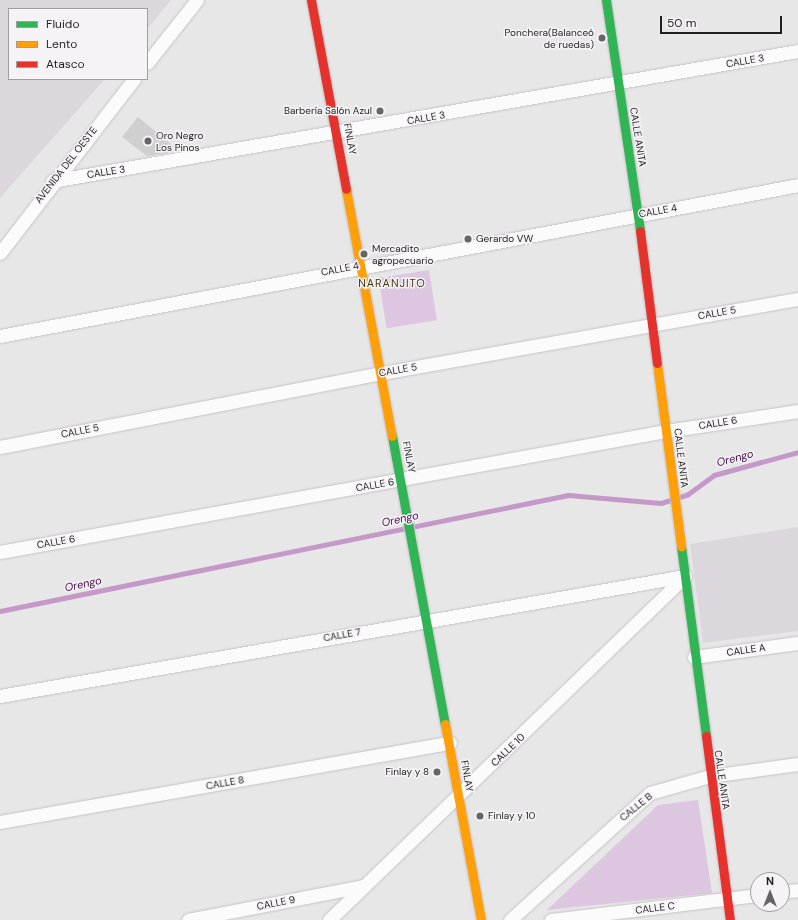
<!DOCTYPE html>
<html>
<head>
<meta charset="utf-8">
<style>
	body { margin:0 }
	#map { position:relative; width:798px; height:920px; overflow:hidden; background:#e8e7e8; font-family:"DM Sans",sans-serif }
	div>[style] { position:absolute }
	.built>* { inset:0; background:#dcd7dc }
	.green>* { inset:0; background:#ddc6df; transform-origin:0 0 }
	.stream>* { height:5px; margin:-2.5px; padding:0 2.5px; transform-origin:2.5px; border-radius:2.5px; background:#c499c8 }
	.building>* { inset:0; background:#d0cfcf }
	.roads { filter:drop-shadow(0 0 1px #c4c3c4) drop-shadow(0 0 1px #c4c3c4) }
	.street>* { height:13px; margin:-6.5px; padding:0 6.5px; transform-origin:6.5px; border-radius:6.5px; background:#fcfbfc }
	.fast>* { height:9px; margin:-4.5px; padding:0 4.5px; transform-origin:4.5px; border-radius:4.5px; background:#30b455 }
	.slow>* { height:9px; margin:-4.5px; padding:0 4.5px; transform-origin:4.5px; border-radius:4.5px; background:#ff9f0a }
	.jam>* { height:9px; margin:-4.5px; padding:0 4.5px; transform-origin:4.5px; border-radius:4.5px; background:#e5322d }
	.dots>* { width:11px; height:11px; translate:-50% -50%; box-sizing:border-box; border:2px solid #f6f3f6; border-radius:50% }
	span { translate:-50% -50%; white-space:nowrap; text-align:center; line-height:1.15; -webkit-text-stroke:3px #f6f3f6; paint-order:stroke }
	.poi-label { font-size:10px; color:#201f20 }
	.right { translate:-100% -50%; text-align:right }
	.left { translate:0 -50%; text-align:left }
	.street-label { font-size:10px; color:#201f20 }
	.neighbourhood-label { font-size:11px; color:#40370c; letter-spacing:1px }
	.water-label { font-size:11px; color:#44094a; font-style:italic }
	.legend { position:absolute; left:8px; top:8px; width:140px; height:72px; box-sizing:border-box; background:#f6f3f6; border:1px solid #a09ea0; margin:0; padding:5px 7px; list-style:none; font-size:12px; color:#201f20 }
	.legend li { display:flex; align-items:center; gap:8px; height:20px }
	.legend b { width:20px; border:1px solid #a09ea0 }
	.north { position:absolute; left:750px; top:872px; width:40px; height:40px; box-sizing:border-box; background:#f6f3f6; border:1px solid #a09ea0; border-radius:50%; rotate:0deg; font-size:11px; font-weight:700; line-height:16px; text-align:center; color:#201f20 }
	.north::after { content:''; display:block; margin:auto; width:14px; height:18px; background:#666566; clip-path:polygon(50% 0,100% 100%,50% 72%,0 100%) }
	.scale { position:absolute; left:660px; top:16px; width:122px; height:18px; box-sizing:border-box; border:2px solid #201f20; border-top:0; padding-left:5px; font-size:12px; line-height:14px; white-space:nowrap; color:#201f20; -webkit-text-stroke:3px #f6f3f6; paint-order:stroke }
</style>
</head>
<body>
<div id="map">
	<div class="built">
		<div style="clip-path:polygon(0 0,171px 0,147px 29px,147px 9px,9px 9px,9px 79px,105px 79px,0 198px)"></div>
		<div style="clip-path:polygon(798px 527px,798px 631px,703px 643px,690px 544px)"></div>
	</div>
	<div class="green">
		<div style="left:429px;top:270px;width:51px;height:51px;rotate:81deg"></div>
		<div style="clip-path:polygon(698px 800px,712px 893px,547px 910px,658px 805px)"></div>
	</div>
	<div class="stream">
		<div style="left:0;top:611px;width:580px;rotate:-11.54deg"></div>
		<div style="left:568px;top:495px;width:93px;rotate:4.9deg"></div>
		<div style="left:661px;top:503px;width:28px;rotate:-18deg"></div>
		<div style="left:688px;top:494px;width:32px;rotate:-36deg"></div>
		<div style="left:714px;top:475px;width:87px;rotate:-15.3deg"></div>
	</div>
	<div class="building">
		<div style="clip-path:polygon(138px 117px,173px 146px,168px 153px,147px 156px,122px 137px)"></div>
	</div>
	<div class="roads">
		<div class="street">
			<div style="left:147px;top:63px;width:80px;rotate:-51.6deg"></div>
			<div style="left:52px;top:181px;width:757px;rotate:-9.89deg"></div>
			<div style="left:0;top:253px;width:220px;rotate:-52.4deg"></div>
			<div style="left:0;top:336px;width:812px;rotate:-10.71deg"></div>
			<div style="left:0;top:447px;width:389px;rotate:-11deg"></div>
			<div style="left:382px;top:373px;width:423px;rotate:-10.1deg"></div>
			<div style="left:0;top:552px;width:677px;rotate:-10.3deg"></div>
			<div style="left:666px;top:431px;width:134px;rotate:-8.6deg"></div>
			<div style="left:694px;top:657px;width:105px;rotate:-7.7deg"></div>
			<div style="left:0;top:696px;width:695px;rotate:-9.94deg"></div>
			<div style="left:0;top:822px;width:457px;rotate:-10deg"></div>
			<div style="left:782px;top:892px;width:16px;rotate:-7deg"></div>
			<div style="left:188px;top:920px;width:178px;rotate:-11deg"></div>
			<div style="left:329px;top:920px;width:495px;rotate:-44deg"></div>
			<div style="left:510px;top:920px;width:189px;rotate:-42.2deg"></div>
			<div style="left:650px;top:793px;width:62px;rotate:-15.8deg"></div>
			<div style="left:710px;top:776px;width:89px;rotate:-7.8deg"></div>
			<div style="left:551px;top:920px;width:209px;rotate:-6.9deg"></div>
		</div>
		<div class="fast">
			<div style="left:606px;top:0;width:233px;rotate:81.6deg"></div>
			<div style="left:392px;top:436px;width:293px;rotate:79.6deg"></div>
			<div style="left:681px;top:546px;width:192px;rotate:82.5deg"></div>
		</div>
		<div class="slow">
			<div style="left:346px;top:189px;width:251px;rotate:79.5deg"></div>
			<div style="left:657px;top:363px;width:185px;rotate:82.5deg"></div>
			<div style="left:445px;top:724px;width:199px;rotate:79.6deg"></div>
		</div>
		<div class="jam">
			<div style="left:311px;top:0;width:192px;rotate:79.5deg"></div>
			<div style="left:640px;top:231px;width:133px;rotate:82.7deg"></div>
			<div style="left:706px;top:736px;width:186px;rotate:82.6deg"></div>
		</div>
	</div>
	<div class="dots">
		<div style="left:602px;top:38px;background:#666566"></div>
		<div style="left:380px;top:111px;background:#666566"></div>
		<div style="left:148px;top:141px;background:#666566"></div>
		<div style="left:468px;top:239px;background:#666566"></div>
		<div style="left:364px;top:254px;background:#666566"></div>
		<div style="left:437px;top:772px;background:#666566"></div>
		<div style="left:480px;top:816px;background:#666566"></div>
	</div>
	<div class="poi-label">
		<span class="right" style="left:594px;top:38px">Ponchera(Balanceó<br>de ruedas)</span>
		<span class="right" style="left:372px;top:111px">Barbería Salón Azul</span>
		<span class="left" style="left:156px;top:141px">Oro Negro<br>Los Pinos</span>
		<span class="left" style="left:476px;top:239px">Gerardo VW</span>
		<span class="left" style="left:372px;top:254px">Mercadito<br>agropecuario</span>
		<span class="right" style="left:429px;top:772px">Finlay y 8</span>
		<span class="left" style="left:488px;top:816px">Finlay y 10</span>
	</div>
	<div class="street-label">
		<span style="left:745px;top:61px;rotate:-10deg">CALLE 3</span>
		<span style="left:426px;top:118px;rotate:-10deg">CALLE 3</span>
		<span style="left:638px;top:137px;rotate:81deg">CALLE ANITA</span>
		<span style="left:350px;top:139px;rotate:79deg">FINLAY</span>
		<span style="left:66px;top:165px;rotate:-52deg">AVENIDA DEL OESTE</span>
		<span style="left:106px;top:172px;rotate:-9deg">CALLE 3</span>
		<span style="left:658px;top:211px;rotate:-10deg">CALLE 4</span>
		<span style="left:340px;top:269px;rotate:-11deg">CALLE 4</span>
		<span style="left:717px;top:313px;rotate:-10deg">CALLE 5</span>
		<span style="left:398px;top:370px;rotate:-10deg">CALLE 5</span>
		<span style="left:718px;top:423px;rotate:-9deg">CALLE 6</span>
		<span style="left:80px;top:431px;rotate:-11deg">CALLE 5</span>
		<span style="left:409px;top:457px;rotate:79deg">FINLAY</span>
		<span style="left:681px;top:458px;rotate:83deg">CALLE ANITA</span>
		<span style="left:375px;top:485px;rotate:-10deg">CALLE 6</span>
		<span style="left:56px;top:542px;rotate:-10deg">CALLE 6</span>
		<span style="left:342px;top:635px;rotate:-10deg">CALLE 7</span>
		<span style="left:746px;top:650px;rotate:-8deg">CALLE A</span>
		<span style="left:508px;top:750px;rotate:-44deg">CALLE 10</span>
		<span style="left:467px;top:776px;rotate:80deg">FINLAY</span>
		<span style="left:722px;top:780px;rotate:82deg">CALLE ANITA</span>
		<span style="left:225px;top:783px;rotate:-10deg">CALLE 8</span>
		<span style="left:636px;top:807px;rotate:-39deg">CALLE B</span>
		<span style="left:276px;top:903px;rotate:-11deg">CALLE 9</span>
		<span style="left:655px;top:908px;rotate:-7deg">CALLE C</span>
	</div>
	<div class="neighbourhood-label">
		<span style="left:392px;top:283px">NARANJITO</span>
	</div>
	<div class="water-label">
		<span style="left:735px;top:458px;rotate:-15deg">Orengo</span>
		<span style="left:400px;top:519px;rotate:-12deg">Orengo</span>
		<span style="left:83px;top:584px;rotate:-12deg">Orengo</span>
	</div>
	<ul class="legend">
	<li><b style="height:5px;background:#30b455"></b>Fluido</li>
	<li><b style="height:5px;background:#ff9f0a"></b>Lento</li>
	<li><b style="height:5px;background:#e5322d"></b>Atasco</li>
	</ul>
	<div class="north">N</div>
	<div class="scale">50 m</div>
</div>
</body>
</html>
